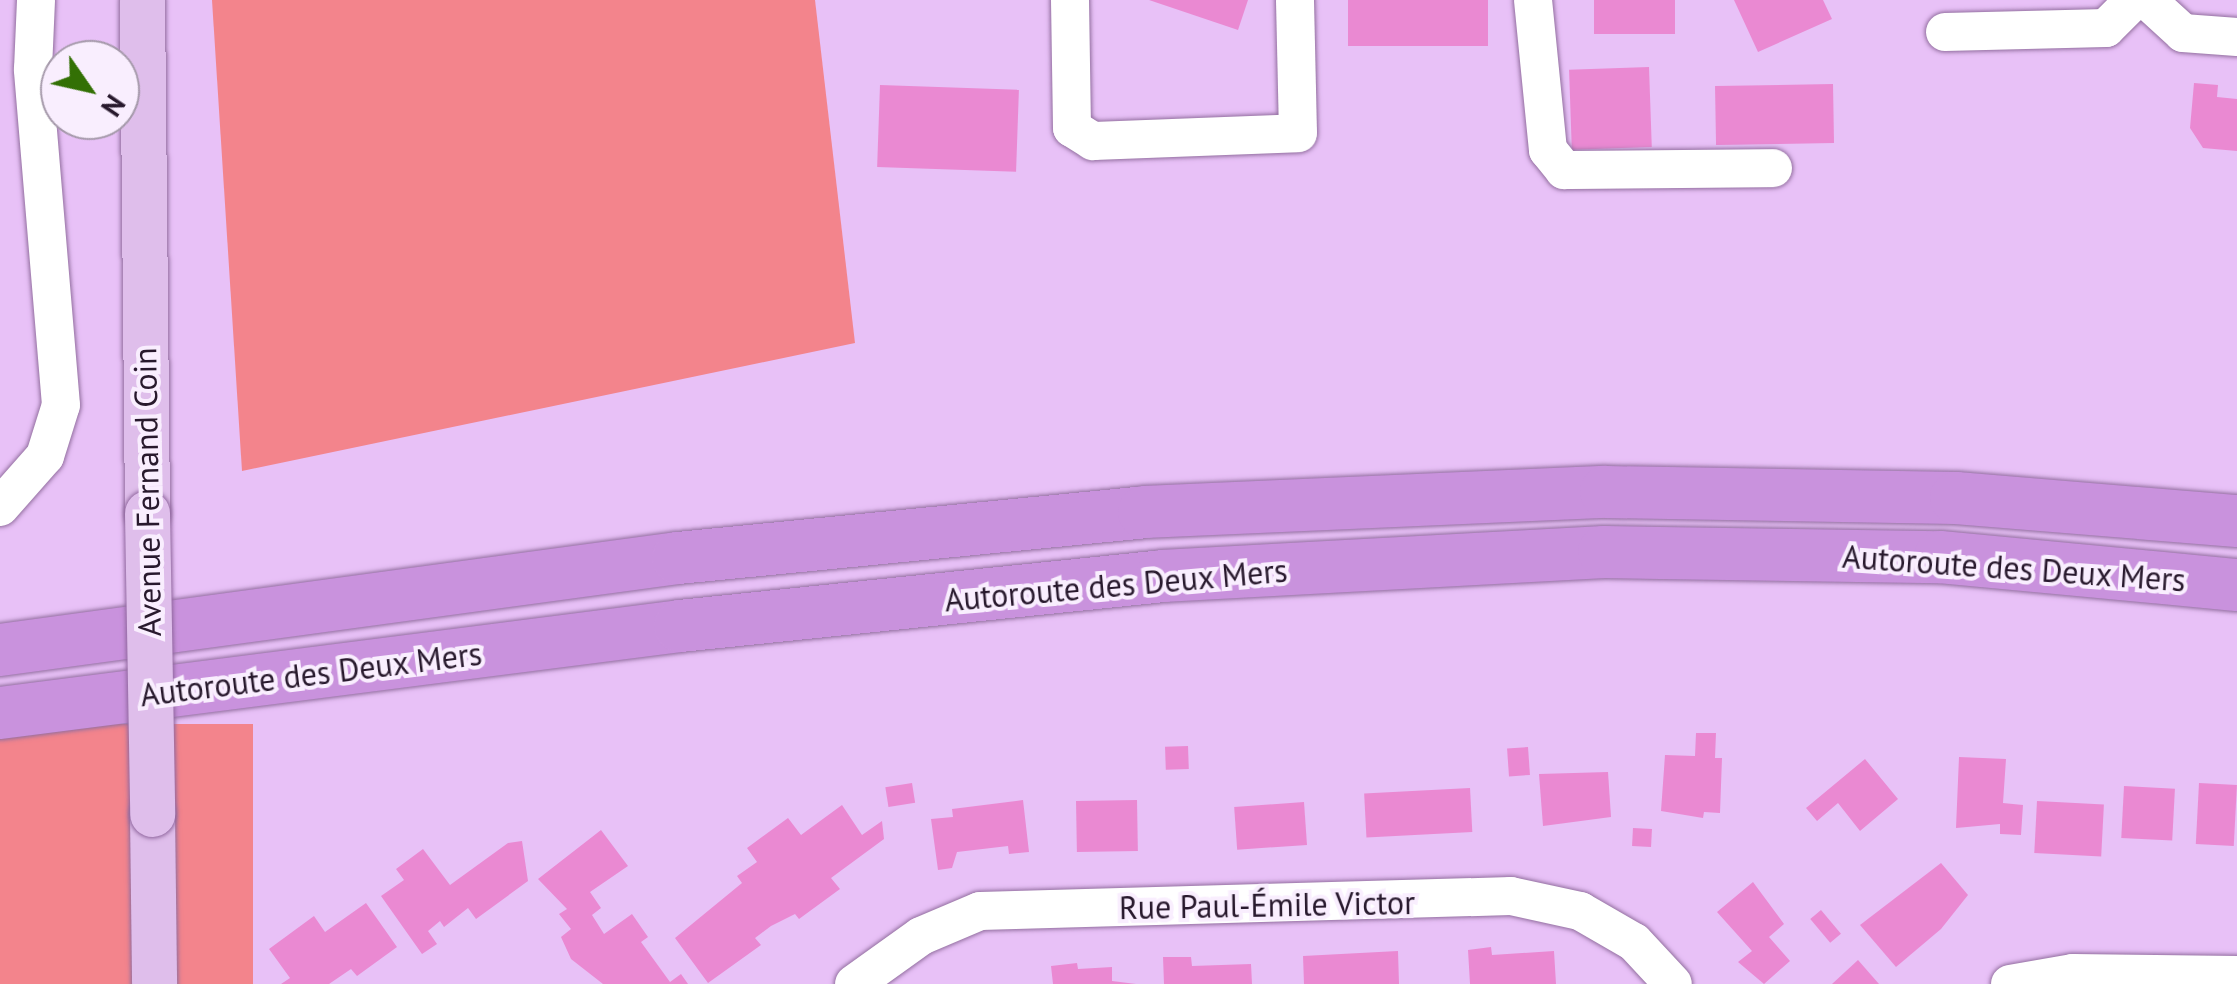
<!DOCTYPE html>
<html>
<head>
<meta charset="utf-8">
<style>
	body { margin:0 }
	#map { position:relative; width:2237px; height:984px; overflow:hidden; background:#e8c1f7; font-family:"PT Sans",sans-serif }
	div>[style] { position:absolute }
	.green>* { inset:0; background:#f3848c; transform-origin:0 0 }
	.building>* { inset:0; background:#ea89d2; transform-origin:0 0 }
	.roads { filter:drop-shadow(0 0 2px #936fa0) drop-shadow(0 0 2px #936fa0) }
	.minor>* { height:38px; margin:-19px; padding:0 19px; transform-origin:19px; border-radius:19px; background:#fff }
	.major>* { height:45px; margin:-22.5px; padding:0 22.5px; transform-origin:22.5px; border-radius:22.5px; background:#dfbeeb }
	.highway>* { height:52px; margin:-26px; padding:0 26px; transform-origin:26px; border-radius:26px; background:#c992dd }
	.bridges { filter:drop-shadow(0 0 2px #91689f) drop-shadow(0 0 2px #91689f) }
	.major-bridge>* { height:45px; margin:-22.5px; padding:0 22.5px; transform-origin:22.5px; border-radius:22.5px; background:#dfbeeb }
	span { translate:-50% -50%; white-space:nowrap; text-align:center; line-height:1.15; -webkit-text-stroke:8px #f9eefe; paint-order:stroke }
	.street-label { font-size:32px; color:#28192d }
	.north { position:absolute; left:40px; top:40px; width:100px; height:100px; box-sizing:border-box; background:#f9eefe; border:2px solid #a599aa; border-radius:50%; rotate:124deg; font-size:28px; font-weight:700; line-height:40px; text-align:center; color:#28192d }
	.north::after { content:''; display:block; margin:auto; width:35px; height:45px; background:#337005; clip-path:polygon(50% 0,100% 100%,50% 72%,0 100%) }
</style>
</head>
<body>
<div id="map">
	<div class="green">
		<div style="clip-path:polygon(212px 0,815px 0,855px 343px,242px 471px)"></div>
		<div style="left:253px;top:724px;width:260px;height:254px;rotate:90deg"></div>
	</div>
	<div class="building">
		<div style="clip-path:polygon(1149px 0,1248px 0,1238px 30px)"></div>
		<div style="left:1348px;top:0;width:140px;height:46px"></div>
		<div style="left:1594px;top:0;width:81px;height:34px"></div>
		<div style="clip-path:polygon(1734px 0,1823px 0,1832px 19px,1758px 52px)"></div>
		<div style="left:1649px;top:67px;width:80px;height:80px;rotate:88deg"></div>
		<div style="clip-path:polygon(2194px 83px,2218px 85px,2217px 97px,2237px 99px,2237px 151px,2203px 148px,2190px 128px)"></div>
		<div style="left:1833px;top:84px;width:59px;height:118px;rotate:89deg"></div>
		<div style="left:880px;top:85px;width:139px;height:82px;rotate:2deg"></div>
		<div style="clip-path:polygon(1696px 733px,1716px 733px,1715px 758px,1722px 758px,1720px 813px,1704px 812px,1703px 818px,1661px 811px,1665px 755px,1695px 756px)"></div>
		<div style="left:1188px;top:746px;width:23px;height:23px;rotate:88deg"></div>
		<div style="left:1528px;top:747px;width:28px;height:21px;rotate:86deg"></div>
		<div style="clip-path:polygon(1959px 757px,2006px 759px,2003px 803px,2023px 805px,2021px 835px,2000px 834px,2000px 824px,1956px 828px)"></div>
		<div style="clip-path:polygon(1865px 759px,1898px 799px,1860px 831px,1838px 803px,1817px 821px,1806px 808px)"></div>
		<div style="clip-path:polygon(1608px 772px,1611px 817px,1543px 826px,1539px 774px)"></div>
		<div style="left:912px;top:783px;width:20px;height:27px;rotate:81deg"></div>
		<div style="left:2199px;top:783px;width:38px;height:61px;rotate:3deg"></div>
		<div style="left:2124px;top:786px;width:51px;height:52px;rotate:3deg"></div>
		<div style="left:1470px;top:788px;width:44px;height:106px;rotate:87deg"></div>
		<div style="clip-path:polygon(1023px 800px,1029px 852px,1009px 854px,1008px 846px,957px 852px,952px 868px,938px 870px,931px 819px,953px 817px,952px 809px)"></div>
		<div style="left:1137px;top:800px;width:51px;height:61px;rotate:89deg"></div>
		<div style="left:2037px;top:801px;width:67px;height:52px;rotate:3deg"></div>
		<div style="left:1304px;top:802px;width:43px;height:70px;rotate:86deg"></div>
		<div style="clip-path:polygon(842px 805px,862px 835px,882px 821px,884px 839px,831px 878px,840px 889px,799px 919px,795px 914px,771px 926px,755px 938px,761px 945px,708px 983px,675px 938px,742px 883px,737px 876px,757px 862px,747px 848px,788px 818px,801px 835px)"></div>
		<div style="left:1633px;top:828px;width:19px;height:18px;rotate:3deg"></div>
		<div style="clip-path:polygon(601px 830px,628px 866px,590px 892px,601px 908px,592px 915px,604px 934px,632px 914px,648px 937px,641px 942px,670px 982px,681px 974px,688px 984px,603px 984px,571px 959px,561px 937px,571px 929px,559px 914px,567px 909px,538px 879px)"></div>
		<div style="clip-path:polygon(522px 841px,528px 881px,476px 919px,468px 908px,444px 927px,440px 921px,428px 931px,437px 944px,422px 954px,381px 896px,404px 880px,396px 869px,423px 849px,450px 885px,508px 843px)"></div>
		<div style="clip-path:polygon(1941px 863px,1968px 895px,1941px 929px,1896px 967px,1860px 925px)"></div>
		<div style="clip-path:polygon(1753px 882px,1784px 924px,1769px 937px,1790px 961px,1764px 984px,1738px 962px,1752px 951px,1717px 912px)"></div>
		<div style="clip-path:polygon(366px 903px,397px 947px,357px 976px,351px 969px,329px 984px,281px 984px,290px 978px,269px 949px,314px 916px,325px 932px)"></div>
		<div style="left:1821px;top:910px;width:31px;height:14px;rotate:50deg"></div>
		<div style="clip-path:polygon(1491px 947px,1492px 955px,1554px 951px,1556px 984px,1470px 984px,1468px 950px)"></div>
		<div style="clip-path:polygon(1398px 951px,1399px 984px,1304px 984px,1303px 956px)"></div>
		<div style="clip-path:polygon(1163px 957px,1191px 957px,1192px 966px,1251px 964px,1252px 984px,1164px 984px)"></div>
		<div style="clip-path:polygon(1858px 960px,1879px 984px,1832px 984px)"></div>
		<div style="clip-path:polygon(1077px 963px,1078px 969px,1112px 967px,1112px 981px,1136px 984px,1053px 984px,1051px 966px)"></div>
	</div>
	<div class="roads">
		<div class="minor">
			<div style="left:1070px;top:0;width:128px;rotate:89.1deg"></div>
			<div style="left:1072px;top:128px;width:25px;rotate:32deg"></div>
			<div style="left:1093px;top:141px;width:205px;rotate:-2.2deg"></div>
			<div style="left:1298px;top:133px;width:133px;rotate:-91.3deg"></div>
			<div style="left:1533px;top:0;width:151px;rotate:84.3deg"></div>
			<div style="left:1548px;top:150px;width:26px;rotate:51deg"></div>
			<div style="left:1564px;top:170px;width:209px;rotate:-0.5deg"></div>
			<div style="left:2147px;top:0;width:49px;rotate:42.5deg"></div>
			<div style="left:2183px;top:33px;width:54px;rotate:4.2deg"></div>
			<div style="left:1945px;top:32px;width:161px;rotate:-1.4deg"></div>
			<div style="left:2106px;top:28px;width:40px;rotate:-45deg"></div>
			<div style="left:0;top:507px;width:68px;rotate:-48.6deg"></div>
			<div style="left:45px;top:456px;width:53px;rotate:-72.6deg"></div>
			<div style="left:61px;top:405px;width:337px;rotate:-94.8deg"></div>
			<div style="left:33px;top:69px;width:69px;rotate:-87.5deg"></div>
			<div style="left:854px;top:984px;width:82px;rotate:-35.6deg"></div>
			<div style="left:921px;top:936px;width:64px;rotate:-23deg"></div>
			<div style="left:980px;top:911px;width:531px;rotate:-1.62deg"></div>
			<div style="left:1511px;top:896px;width:71px;rotate:12.3deg"></div>
			<div style="left:1580px;top:911px;width:62px;rotate:29.9deg"></div>
			<div style="left:1634px;top:942px;width:57px;rotate:47.1deg"></div>
			<div style="left:2010px;top:984px;width:64px;rotate:-9.9deg"></div>
			<div style="left:2073px;top:973px;width:164px;rotate:0.7deg"></div>
		</div>
		<div class="major">
			<div style="left:142px;top:0;width:513px;rotate:89.44deg"></div>
			<div style="left:152px;top:814px;width:170px;rotate:89.3deg"></div>
		</div>
		<div class="highway">
			<div style="left:0;top:650px;width:684px;rotate:-7.73deg"></div>
			<div style="left:678px;top:558px;width:468px;rotate:-5.6deg"></div>
			<div style="left:1144px;top:512px;width:462px;rotate:-2.5deg"></div>
			<div style="left:1606px;top:492px;width:350px;rotate:1deg"></div>
			<div style="left:1956px;top:498px;width:282px;rotate:4.7deg"></div>
			<div style="left:0;top:713px;width:686px;rotate:-7.29deg"></div>
			<div style="left:680px;top:626px;width:485px;rotate:-5.9deg"></div>
			<div style="left:1162px;top:576px;width:443px;rotate:-3.1deg"></div>
			<div style="left:1604px;top:552px;width:336px;rotate:0.9deg"></div>
			<div style="left:1940px;top:557px;width:298px;rotate:5.4deg"></div>
		</div>
	</div>
	<div class="bridges">
		<div class="major-bridge">
			<div style="left:147px;top:513px;width:301px;rotate:89deg"></div>
		</div>
	</div>
	<div class="street-label">
		<span style="left:147px;top:492px;rotate:-91deg">Avenue Fernand Coin</span>
		<span style="left:2014px;top:568px;rotate:4deg">Autoroute des Deux Mers</span>
		<span style="left:1116px;top:585px;rotate:-5deg">Autoroute des Deux Mers</span>
		<span style="left:311px;top:674px;rotate:-7deg">Autoroute des Deux Mers</span>
		<span style="left:1267px;top:905px;rotate:-1deg">Rue Paul-Émile Victor</span>
	</div>
	<div class="north">N</div>
</div>
</body>
</html>
